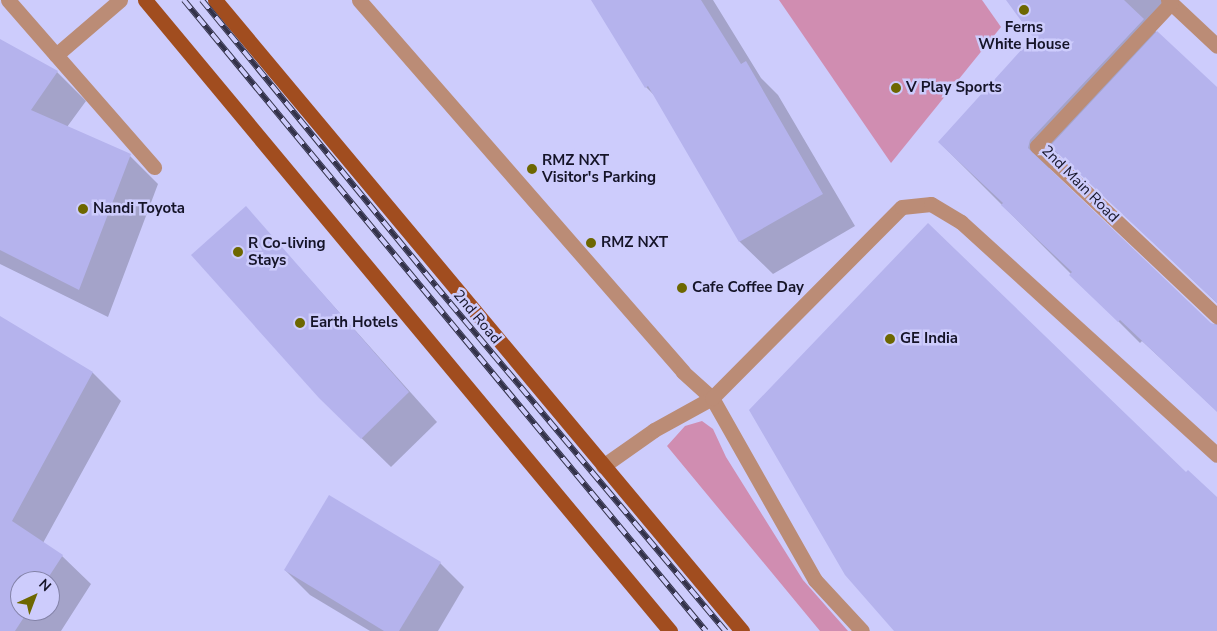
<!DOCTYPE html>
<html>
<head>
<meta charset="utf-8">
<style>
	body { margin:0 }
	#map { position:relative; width:1217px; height:631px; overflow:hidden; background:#cdccfc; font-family:"Nunito Sans",sans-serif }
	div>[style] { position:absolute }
	.green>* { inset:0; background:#d08db1 }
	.shadow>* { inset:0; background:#0003 }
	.building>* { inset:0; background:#b5b3ed }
	.minor>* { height:15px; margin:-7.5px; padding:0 7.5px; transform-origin:7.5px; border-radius:7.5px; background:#bb8c76 }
	.major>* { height:15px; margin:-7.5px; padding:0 7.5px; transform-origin:7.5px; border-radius:7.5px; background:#a14d1f }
	.rail>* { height:5.5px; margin-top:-2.75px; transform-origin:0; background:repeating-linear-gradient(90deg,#cdccfc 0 11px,#33324a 0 22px); box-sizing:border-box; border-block:1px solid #33324a }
	.dots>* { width:14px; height:14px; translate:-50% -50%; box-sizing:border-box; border:2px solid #cdccfc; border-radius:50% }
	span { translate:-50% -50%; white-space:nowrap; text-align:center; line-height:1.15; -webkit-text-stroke:5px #cdccfc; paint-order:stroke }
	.poi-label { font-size:15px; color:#151428; font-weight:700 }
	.left { translate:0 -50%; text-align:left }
	.street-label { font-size:15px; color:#151428 }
	.north { position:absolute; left:10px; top:571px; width:50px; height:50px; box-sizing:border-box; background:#cdccfc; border:1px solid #8382a7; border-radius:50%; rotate:43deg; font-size:14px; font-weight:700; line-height:20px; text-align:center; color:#151428 }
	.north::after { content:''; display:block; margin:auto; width:18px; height:22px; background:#6d6700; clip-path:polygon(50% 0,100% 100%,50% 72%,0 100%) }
</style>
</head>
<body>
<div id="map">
	<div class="green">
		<div style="clip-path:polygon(779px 0,982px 0,1001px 27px,891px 163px)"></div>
		<div style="clip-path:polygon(702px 421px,713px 429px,726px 457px,803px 580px,848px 631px,820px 631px,667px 446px,685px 426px)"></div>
	</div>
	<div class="shadow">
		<div style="clip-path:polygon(592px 0,713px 0,761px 78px,778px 95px,855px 226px,773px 274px,740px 242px,656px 97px,646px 87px)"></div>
		<div style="clip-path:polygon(1008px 0,1178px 0,1152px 28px,1217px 90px,1217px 303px,1059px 153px,1051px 161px,1049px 170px,1210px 324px,1217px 324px,1217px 411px,1142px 341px,1140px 343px,939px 142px,1035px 37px)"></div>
		<div style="clip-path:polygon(0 40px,57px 72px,86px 101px,67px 127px,130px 156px,158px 184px,108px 317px,0 264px)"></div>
		<div style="clip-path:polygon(246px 208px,437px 422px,391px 467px,350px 427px)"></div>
		<div style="clip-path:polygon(evenodd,0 318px,93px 373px,121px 401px,43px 543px,62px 556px,91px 584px,61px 631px,0 631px,0 318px,20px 581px,50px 581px,50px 611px,20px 611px,20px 581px)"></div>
		<div style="clip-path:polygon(440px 563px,464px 587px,438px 631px,370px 631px,310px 595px,285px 570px)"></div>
	</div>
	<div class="building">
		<div style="clip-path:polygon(591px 0,701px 0,741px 64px,746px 61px,823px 194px,739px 242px,648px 86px,645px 88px)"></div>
		<div style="clip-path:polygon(1006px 0,1124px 0,1144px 19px,1030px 140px,1028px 148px,1211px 323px,1217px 325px,1217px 412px,1120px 320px,1118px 322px,1069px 275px,1072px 272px,1001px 205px,1003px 203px,938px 142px,1033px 37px)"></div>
		<div style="clip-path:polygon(1157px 31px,1217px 87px,1217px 303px,1050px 146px)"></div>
		<div style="clip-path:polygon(0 39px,58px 71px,31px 110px,131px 154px,79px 290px,0 250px)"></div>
		<div style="clip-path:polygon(246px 206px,409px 392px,361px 439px,319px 398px,191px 255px)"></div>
		<div style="clip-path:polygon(928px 223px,1186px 472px,1188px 470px,1217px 497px,1217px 631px,894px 631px,845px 575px,749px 410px)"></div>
		<div style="clip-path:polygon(0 316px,93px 372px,12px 521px,63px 555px,46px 581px,20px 581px,20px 611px,28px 611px,15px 631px,0 631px)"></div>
		<div style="clip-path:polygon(329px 495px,441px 562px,399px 631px,384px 631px,284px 570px)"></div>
	</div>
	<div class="minor">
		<div style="left:8px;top:0;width:73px;rotate:48.9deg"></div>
		<div style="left:120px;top:0;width:84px;rotate:139.3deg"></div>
		<div style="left:56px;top:55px;width:149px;rotate:48.8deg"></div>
		<div style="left:359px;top:0;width:493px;rotate:48.9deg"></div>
		<div style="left:683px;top:372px;width:39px;rotate:42deg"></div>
		<div style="left:712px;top:398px;width:209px;rotate:60.5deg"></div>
		<div style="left:815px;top:580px;width:69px;rotate:47.3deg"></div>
		<div style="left:1168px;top:0;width:67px;rotate:43.2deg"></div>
		<div style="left:1171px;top:3px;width:196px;rotate:133.1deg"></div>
		<div style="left:1037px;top:146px;width:248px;rotate:43.4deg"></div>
		<div style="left:603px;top:466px;width:62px;rotate:-35.2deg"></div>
		<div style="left:654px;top:430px;width:66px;rotate:-28.9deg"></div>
		<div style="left:712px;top:398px;width:269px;rotate:-45.2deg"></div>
		<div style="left:902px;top:207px;width:29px;rotate:-6deg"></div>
		<div style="left:931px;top:204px;width:35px;rotate:31deg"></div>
		<div style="left:961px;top:222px;width:346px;rotate:42.3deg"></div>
	</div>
	<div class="major">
		<div style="left:145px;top:0;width:821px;rotate:50.24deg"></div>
		<div style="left:215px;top:0;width:822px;rotate:50.13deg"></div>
	</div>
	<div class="rail">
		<div style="left:184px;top:0;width:819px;rotate:50.4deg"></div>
		<div style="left:202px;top:0;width:370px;rotate:50.7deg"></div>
		<div style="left:436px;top:286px;width:451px;rotate:50deg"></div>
	</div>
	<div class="dots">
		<div style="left:1024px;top:10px;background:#6d6700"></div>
		<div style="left:896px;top:88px;background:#6d6700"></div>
		<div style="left:532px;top:169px;background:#6d6700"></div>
		<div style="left:83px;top:209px;background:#6d6700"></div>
		<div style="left:591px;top:243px;background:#6d6700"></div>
		<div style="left:238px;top:252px;background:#6d6700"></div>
		<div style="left:682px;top:288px;background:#6d6700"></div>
		<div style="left:300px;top:323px;background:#6d6700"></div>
		<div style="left:890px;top:339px;background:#6d6700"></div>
	</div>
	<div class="poi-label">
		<span style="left:1024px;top:36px">Ferns<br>White House</span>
		<span class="left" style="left:906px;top:88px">V Play Sports</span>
		<span class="left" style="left:542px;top:169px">RMZ NXT<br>Visitor's Parking</span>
		<span class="left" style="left:93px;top:209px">Nandi Toyota</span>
		<span class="left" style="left:248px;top:252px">R Co-living<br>Stays</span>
		<span class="left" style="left:601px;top:243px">RMZ NXT</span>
		<span class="left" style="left:692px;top:288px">Cafe Coffee Day</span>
		<span class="left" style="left:310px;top:323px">Earth Hotels</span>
		<span class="left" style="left:900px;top:339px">GE India</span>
	</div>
	<div class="street-label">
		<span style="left:1080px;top:184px;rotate:45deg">2nd Main Road</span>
		<span style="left:477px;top:317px;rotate:50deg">2nd Road</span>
	</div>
	<div class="north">N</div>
</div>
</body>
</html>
